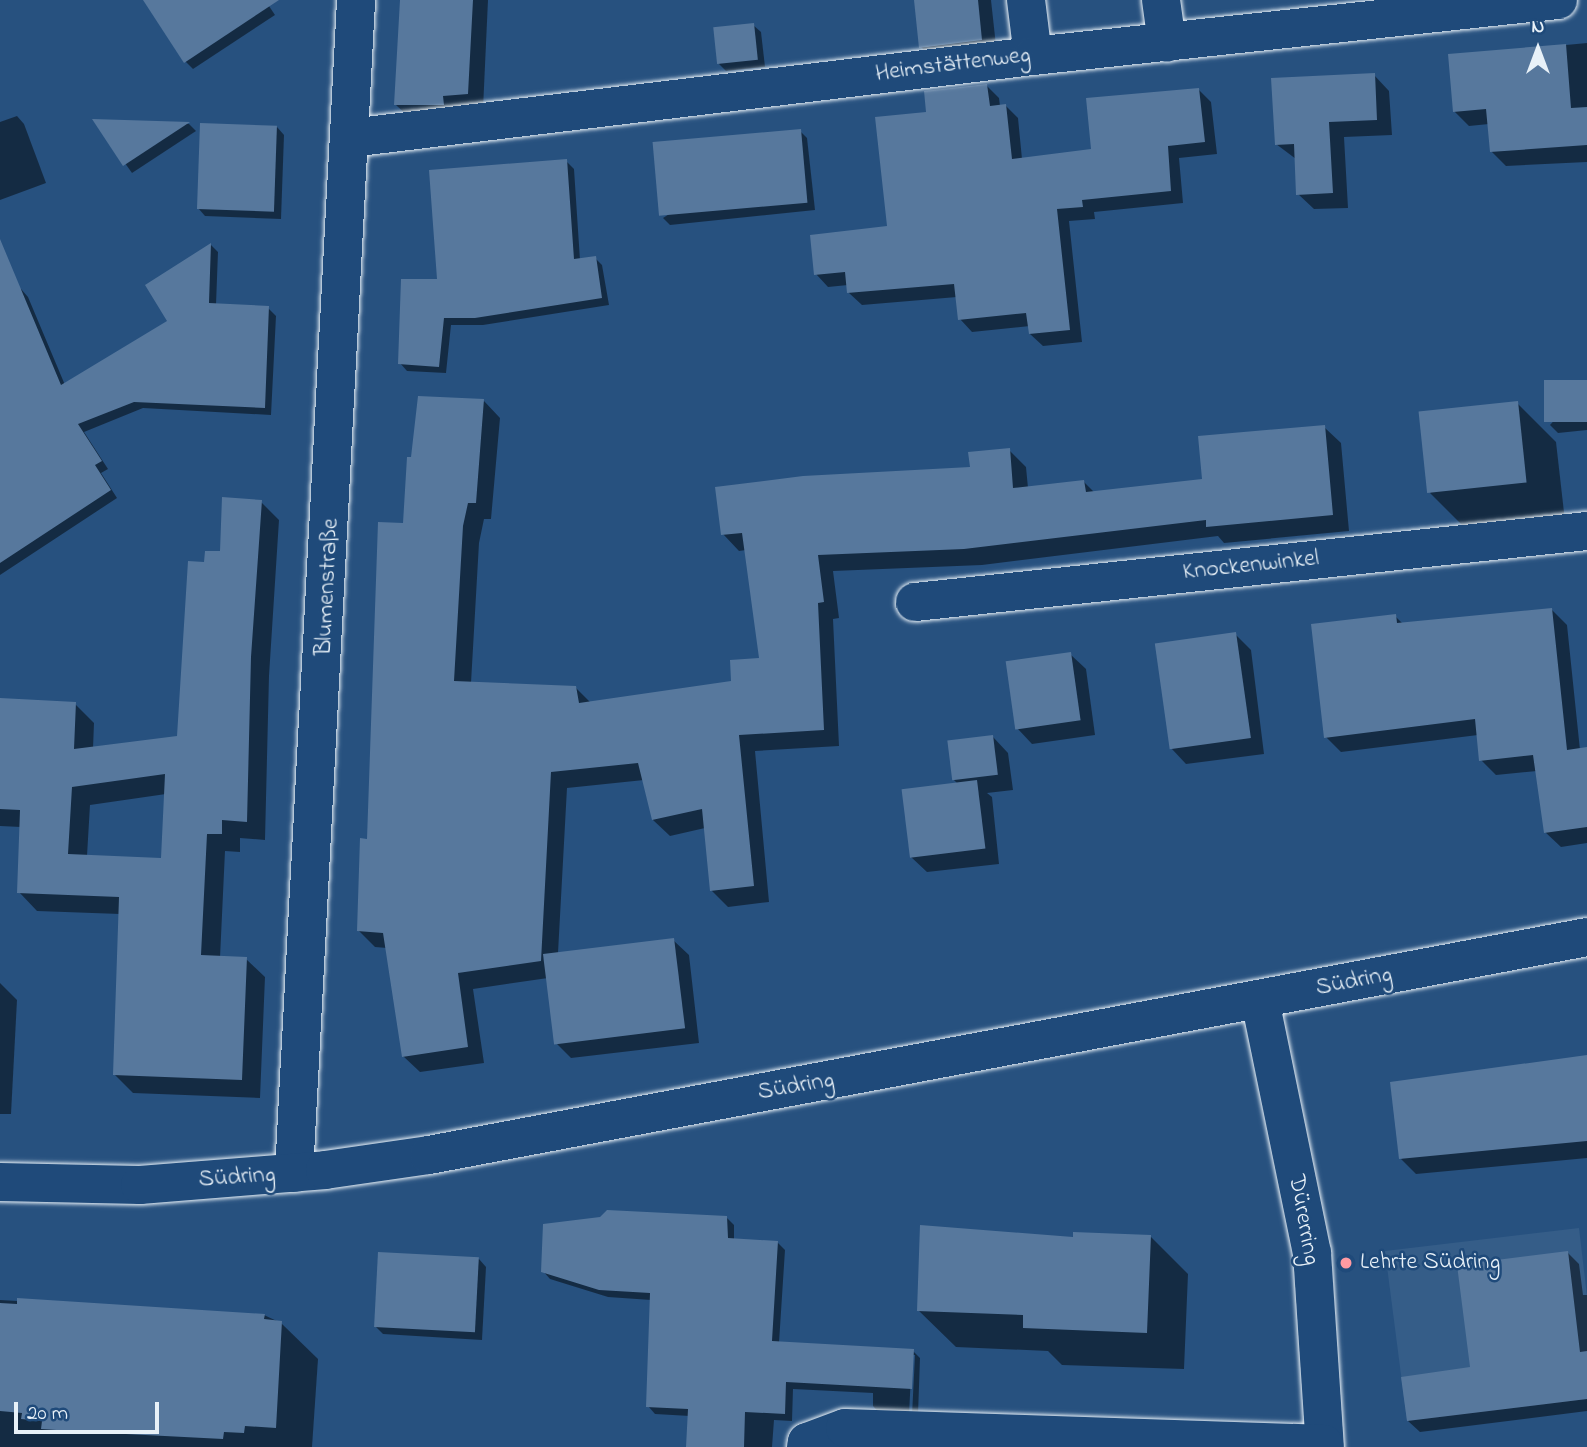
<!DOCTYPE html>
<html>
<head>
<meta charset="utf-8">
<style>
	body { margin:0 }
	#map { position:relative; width:1587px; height:1447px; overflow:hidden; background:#27517f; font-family:"Indie Flower",sans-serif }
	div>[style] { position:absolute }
	.built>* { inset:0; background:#355d88 }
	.shadow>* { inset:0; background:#0007 }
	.building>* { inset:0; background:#57789d; transform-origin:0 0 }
	.roads { filter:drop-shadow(0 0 2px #e8f1f8) drop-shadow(0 0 2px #e8f1f8) }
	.minor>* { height:38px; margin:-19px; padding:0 19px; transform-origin:19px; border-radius:19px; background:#1f4a7a }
	.tertiary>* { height:38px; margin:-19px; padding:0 19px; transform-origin:19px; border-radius:19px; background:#1f4a7a }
	.dots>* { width:19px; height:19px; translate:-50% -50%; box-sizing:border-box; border:4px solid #1f4a7a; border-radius:50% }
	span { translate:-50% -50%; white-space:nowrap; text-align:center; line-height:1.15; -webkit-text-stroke:5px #1f4a7a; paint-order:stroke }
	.street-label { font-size:24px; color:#e8f1f8 }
	.poi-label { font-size:24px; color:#e8f1f8 }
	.left { translate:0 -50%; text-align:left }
	.north { position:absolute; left:1503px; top:14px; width:70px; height:70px; -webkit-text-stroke:5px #1f4a7a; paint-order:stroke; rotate:0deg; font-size:19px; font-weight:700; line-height:28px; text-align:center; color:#e8f1f8 }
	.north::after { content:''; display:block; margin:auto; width:24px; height:32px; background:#e8f1f8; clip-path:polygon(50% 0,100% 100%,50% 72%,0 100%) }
	.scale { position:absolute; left:14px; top:1402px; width:145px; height:32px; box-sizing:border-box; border:4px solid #e8f1f8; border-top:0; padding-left:9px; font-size:21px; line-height:24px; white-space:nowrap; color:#e8f1f8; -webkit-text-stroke:5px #1f4a7a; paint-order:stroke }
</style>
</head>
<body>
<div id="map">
	<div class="built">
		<div style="clip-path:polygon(1579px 1228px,1587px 1296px,1587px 1399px,1407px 1421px,1385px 1251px)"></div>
	</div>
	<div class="shadow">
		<div style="clip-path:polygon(171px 0,265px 0,275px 15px,193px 69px,186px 62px)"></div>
		<div style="clip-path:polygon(402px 0,488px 0,483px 109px,412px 120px,396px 105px)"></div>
		<div style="clip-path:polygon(915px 0,991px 0,997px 55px,936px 62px,921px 47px)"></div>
		<div style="clip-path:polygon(753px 25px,761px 32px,765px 67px,726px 71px,719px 64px)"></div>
		<div style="clip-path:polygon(1587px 43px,1587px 162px,1506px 166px,1491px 151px,1489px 124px,1469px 126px,1454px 111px,1450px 56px)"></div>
		<div style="clip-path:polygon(1374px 75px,1389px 91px,1392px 135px,1344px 137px,1348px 208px,1314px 209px,1298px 194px,1296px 159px,1276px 144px)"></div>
		<div style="clip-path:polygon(986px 85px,999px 98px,1000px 106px,1006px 106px,1018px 118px,1022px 159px,1093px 150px,1199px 90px,1211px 102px,1217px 154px,1179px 158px,1183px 203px,1094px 212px,1095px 219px,1069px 221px,1082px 342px,1043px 346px,1030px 334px,1030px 326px,972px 332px,960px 319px,957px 297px,862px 305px,849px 293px,848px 285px,828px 287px,816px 274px,889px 227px,928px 114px)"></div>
		<div style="clip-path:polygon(17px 116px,24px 124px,46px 183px,0 200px,0 122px)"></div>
		<div style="clip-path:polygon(95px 121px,189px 124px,196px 131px,132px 173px)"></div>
		<div style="clip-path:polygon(277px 127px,284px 135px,281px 219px,205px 216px,198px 208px)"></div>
		<div style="clip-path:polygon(800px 131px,807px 138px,815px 210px,670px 225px,663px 218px)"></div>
		<div style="clip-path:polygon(566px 161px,574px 169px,580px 260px,595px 258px,602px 265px,609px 305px,483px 325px,451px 325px,446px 373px,407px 371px,400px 363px,439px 281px)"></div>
		<div style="clip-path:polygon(211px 245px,218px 252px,216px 305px,268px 308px,276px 316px,271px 415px,143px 408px,84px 432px,108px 469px,101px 473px,117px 498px,0 575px,0 298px,21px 289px,28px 297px,65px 385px,170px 322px)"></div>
		<div style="clip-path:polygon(1587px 384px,1587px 430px,1558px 433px,1550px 425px)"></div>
		<div style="clip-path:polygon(484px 401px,500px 418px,491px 519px,484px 519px,479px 543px,471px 683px,576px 688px,591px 703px,733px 682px,761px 660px,746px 550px,739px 551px,723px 534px,972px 469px,1009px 450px,1026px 467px,1028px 488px,1084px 482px,1095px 493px,1204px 481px,1324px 427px,1341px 443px,1349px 531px,1224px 543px,1218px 536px,982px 565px,833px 571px,839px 618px,833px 619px,839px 746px,755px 751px,769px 902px,728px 907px,711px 890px,705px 828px,670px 836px,653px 820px,644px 780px,567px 788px,558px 953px,673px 940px,689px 955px,699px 1043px,571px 1058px,555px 1042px,548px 978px,473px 989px,484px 1063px,420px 1072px,403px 1056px,387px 948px,375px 947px,359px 931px,405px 525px)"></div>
		<div style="clip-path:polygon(1517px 403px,1556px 442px,1565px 521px,1469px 532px,1430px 493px)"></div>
		<div style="clip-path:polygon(evenodd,261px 502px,279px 520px,269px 676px,265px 840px,240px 838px,240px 852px,225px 851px,220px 958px,246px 959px,265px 977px,260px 1098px,133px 1093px,114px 1074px,120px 914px,37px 911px,19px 892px,21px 827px,0 826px,0 700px,75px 704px,94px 723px,93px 749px,178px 738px,206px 564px,221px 553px,261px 502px,166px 794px,162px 860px,87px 856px,90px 805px,166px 794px)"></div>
		<div style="clip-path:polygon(1551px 609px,1567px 625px,1580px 750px,1587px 749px,1587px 843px,1561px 847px,1545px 832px,1537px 771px,1496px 775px,1481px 760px,1478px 735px,1341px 752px,1326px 737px,1395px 616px,1403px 624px)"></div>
		<div style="clip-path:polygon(1235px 634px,1251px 650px,1264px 754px,1186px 764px,1171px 748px)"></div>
		<div style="clip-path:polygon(1070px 654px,1086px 669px,1095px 735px,1032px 744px,1017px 728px)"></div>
		<div style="clip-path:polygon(993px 737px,1008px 753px,1013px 790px,987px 793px,992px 797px,999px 864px,927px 872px,911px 857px,958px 784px,953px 779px)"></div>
		<div style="clip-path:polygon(0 983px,17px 1000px,11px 1114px,0 1114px)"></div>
		<div style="clip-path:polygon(1587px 1057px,1587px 1158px,1416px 1174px,1401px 1159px)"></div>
		<div style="clip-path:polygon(726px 1217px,734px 1225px,734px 1240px,777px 1242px,785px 1250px,779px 1343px,913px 1351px,920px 1358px,918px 1415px,912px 1415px,915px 1355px,912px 1355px,909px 1415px,880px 1414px,873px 1406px,873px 1393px,793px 1389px,792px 1421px,774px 1420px,772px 1447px,688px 1447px,690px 1416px,655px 1414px,648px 1406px,651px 1300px,608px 1297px,550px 1279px,543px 1271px)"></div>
		<div style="clip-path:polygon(1151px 1237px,1188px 1274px,1184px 1369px,1062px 1365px,1048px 1351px,956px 1347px,918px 1310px,1075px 1238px)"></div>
		<div style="clip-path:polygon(1568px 1253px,1579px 1264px,1583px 1295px,1587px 1295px,1587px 1411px,1420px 1432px,1408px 1421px,1472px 1369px)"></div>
		<div style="clip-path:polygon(479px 1259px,486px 1267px,482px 1340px,383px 1334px,376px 1327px)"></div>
		<div style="clip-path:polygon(0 1300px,264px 1315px,281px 1323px,318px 1359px,312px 1447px,0 1447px)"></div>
	</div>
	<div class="building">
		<div style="clip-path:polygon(143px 0,279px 0,184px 63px)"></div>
		<div style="clip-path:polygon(400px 0,473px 0,468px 94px,443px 96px,444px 105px,394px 105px)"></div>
		<div style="clip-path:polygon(914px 0,978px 0,982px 40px,919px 48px)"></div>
		<div style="left:754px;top:23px;width:37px;height:41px;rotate:84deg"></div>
		<div style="clip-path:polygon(1566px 44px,1571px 108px,1587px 107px,1587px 145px,1490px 152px,1486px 109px,1453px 112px,1448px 54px)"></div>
		<div style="clip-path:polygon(1375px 73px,1377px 120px,1329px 122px,1333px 193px,1296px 195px,1294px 144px,1275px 145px,1271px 78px)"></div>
		<div style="clip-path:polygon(987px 84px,990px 106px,1006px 104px,1012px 159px,1091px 149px,1086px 98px,1199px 88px,1205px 142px,1168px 146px,1171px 191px,1082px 200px,1083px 207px,1057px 209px,1070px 330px,1029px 334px,1026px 313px,958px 320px,954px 284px,847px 293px,845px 272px,814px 275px,810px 235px,887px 226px,875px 117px,926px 112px,924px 91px)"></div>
		<div style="clip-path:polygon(92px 119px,190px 122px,123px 166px)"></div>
		<div style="left:200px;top:123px;width:77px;height:86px;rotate:2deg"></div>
		<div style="left:801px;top:129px;width:74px;height:149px;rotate:85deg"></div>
		<div style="clip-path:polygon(567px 159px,574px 259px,596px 256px,602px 298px,475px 318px,444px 318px,439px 367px,398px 364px,401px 279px,437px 279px,429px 170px)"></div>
		<div style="clip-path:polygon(0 239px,61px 385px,167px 321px,145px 285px,211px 243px,209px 303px,269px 306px,265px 408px,134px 402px,78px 424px,102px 461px,95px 465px,111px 490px,0 563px)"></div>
		<div style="left:1587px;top:380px;width:42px;height:43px;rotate:90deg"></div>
		<div style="clip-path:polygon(418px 396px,484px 399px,476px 503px,468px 503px,463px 526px,454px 681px,576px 686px,579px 703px,731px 681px,730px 660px,759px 658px,742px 533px,721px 535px,715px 487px,803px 476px,970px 467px,968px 452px,1010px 448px,1013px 488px,1084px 480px,1086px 492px,1202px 479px,1198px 436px,1325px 425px,1333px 515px,1206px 527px,1206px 520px,964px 549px,818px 555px,824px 602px,818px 603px,824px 730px,739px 735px,754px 886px,710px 891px,702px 809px,652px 820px,638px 763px,551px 772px,541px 961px,458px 973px,468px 1047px,402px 1057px,383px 933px,357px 931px,360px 838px,367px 839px,378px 522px,403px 523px,407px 457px,411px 457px)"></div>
		<div style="left:1518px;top:401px;width:82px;height:100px;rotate:84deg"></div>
		<div style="clip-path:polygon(evenodd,222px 497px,262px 500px,251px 657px,247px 822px,222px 820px,222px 834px,207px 834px,201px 955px,247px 957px,242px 1080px,113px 1075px,119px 897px,17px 893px,20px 810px,0 809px,0 698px,76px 702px,74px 749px,177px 736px,188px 561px,204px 562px,205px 551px,220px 551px,222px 497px,165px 774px,161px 858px,68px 854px,72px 787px,165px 774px)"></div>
		<div style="clip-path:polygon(1552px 608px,1567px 750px,1587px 747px,1587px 827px,1544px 833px,1533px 755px,1479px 761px,1475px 719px,1324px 738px,1311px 624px,1396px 614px,1397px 623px)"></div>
		<div style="left:1236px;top:632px;width:107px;height:82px;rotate:82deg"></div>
		<div style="left:1071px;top:652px;width:69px;height:66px;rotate:82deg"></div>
		<div style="left:993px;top:735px;width:40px;height:46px;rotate:83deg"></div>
		<div style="left:977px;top:780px;width:69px;height:76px;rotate:83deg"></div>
		<div style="left:674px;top:938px;width:91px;height:132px;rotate:83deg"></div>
		<div style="clip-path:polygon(1587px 1055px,1587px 1141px,1399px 1159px,1390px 1082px)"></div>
		<div style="clip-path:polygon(607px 1210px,727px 1216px,728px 1238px,778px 1241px,772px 1341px,914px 1349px,912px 1389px,786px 1382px,785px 1414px,745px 1412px,744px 1447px,686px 1447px,688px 1409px,646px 1407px,650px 1293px,599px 1290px,541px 1272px,543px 1224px,600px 1217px)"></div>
		<div style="clip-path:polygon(920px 1225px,1073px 1237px,1073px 1232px,1151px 1235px,1147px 1333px,1023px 1328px,1023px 1315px,917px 1311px)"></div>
		<div style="clip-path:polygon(1568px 1251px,1580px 1352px,1587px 1351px,1587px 1399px,1407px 1421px,1401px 1377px,1470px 1367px,1457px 1265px)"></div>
		<div style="left:378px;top:1252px;width:101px;height:75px;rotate:3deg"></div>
		<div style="clip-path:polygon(17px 1298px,265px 1314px,264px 1319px,282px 1321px,276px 1428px,245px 1426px,244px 1433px,224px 1432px,223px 1439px,87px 1432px,41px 1429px,42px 1421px,21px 1419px,22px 1413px,0 1411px,0 1303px,17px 1304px)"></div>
	</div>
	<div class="roads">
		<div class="minor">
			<div style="left:1026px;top:0;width:56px;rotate:82.9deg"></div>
			<div style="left:1161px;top:0;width:43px;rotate:82.1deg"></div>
			<div style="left:350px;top:138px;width:688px;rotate:-6.85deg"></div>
			<div style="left:1033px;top:56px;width:528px;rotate:-6.09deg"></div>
			<div style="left:915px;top:602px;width:676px;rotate:-6.03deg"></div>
			<div style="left:1260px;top:1000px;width:258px;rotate:78.4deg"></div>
			<div style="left:1312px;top:1253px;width:194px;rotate:86.2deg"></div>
			<div style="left:294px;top:1173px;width:1175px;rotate:-86.97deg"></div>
			<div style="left:806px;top:1447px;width:5px;rotate:-79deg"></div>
			<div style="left:807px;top:1442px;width:40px;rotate:-20.2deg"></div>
			<div style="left:845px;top:1428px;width:479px;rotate:1.9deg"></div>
		</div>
		<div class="tertiary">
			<div style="left:0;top:1182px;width:140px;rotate:1.2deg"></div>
			<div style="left:140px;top:1185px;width:186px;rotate:-4.6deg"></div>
			<div style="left:325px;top:1170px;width:105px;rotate:-8.2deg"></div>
			<div style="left:429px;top:1155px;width:1178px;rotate:-10.66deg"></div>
		</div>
	</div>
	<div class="dots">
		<div style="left:1346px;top:1263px;background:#ff9aa2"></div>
	</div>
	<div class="street-label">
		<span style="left:953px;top:65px;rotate:-7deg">Heimstättenweg</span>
		<span style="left:1251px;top:566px;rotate:-6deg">Knockenwinkel</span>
		<span style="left:328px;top:587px;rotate:-87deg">Blumenstraße</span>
		<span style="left:1354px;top:982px;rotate:-11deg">Südring</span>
		<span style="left:796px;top:1087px;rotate:-10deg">Südring</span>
		<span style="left:237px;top:1178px;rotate:-4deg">Südring</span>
		<span style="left:1303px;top:1220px;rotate:80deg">Dürerring</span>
	</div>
	<div class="poi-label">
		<span class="left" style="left:1360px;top:1263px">Lehrte Südring</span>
	</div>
	<div class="north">N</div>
	<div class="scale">20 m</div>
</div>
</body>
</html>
